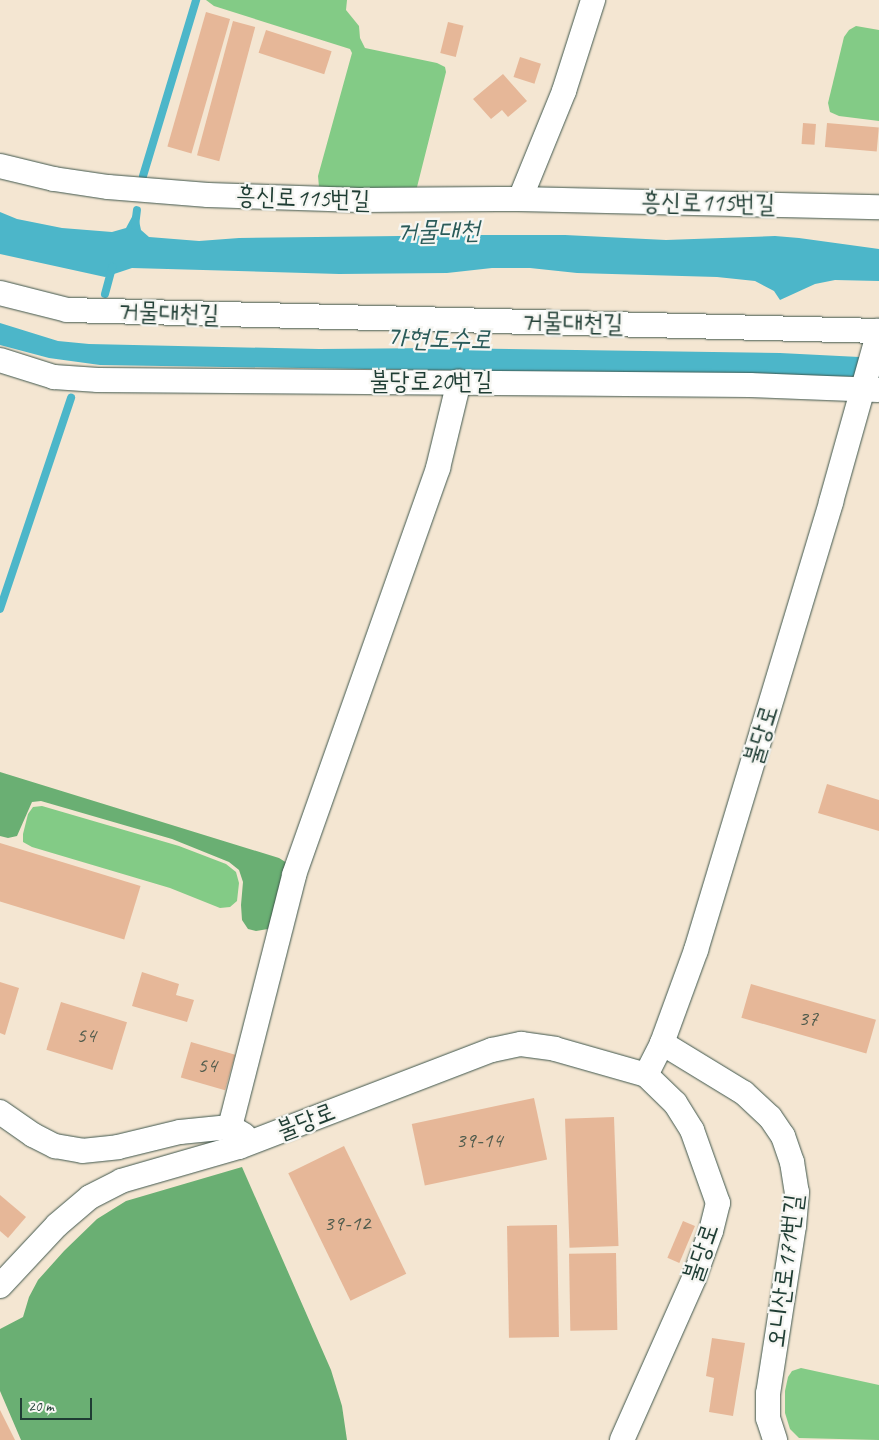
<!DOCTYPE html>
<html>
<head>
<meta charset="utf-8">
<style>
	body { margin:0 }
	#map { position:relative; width:879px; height:1440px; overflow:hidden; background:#f4e6d2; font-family:Caveat,"Poor Story",sans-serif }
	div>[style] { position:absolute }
	.green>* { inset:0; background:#83cb86 }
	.forest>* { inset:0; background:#6aaf73 }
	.water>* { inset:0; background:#4cb6c9 }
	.stream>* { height:8px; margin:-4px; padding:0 4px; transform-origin:4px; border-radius:4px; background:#4cb6c9 }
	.building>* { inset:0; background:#e6b798; transform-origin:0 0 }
	.roads { filter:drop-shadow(0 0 1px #3f564c) drop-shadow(0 0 1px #3f564c) }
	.minor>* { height:24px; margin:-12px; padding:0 12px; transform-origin:12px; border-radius:12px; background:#fff }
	span { translate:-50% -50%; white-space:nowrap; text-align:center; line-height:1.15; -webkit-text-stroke:4.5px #f6f6f2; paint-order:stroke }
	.number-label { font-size:22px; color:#515c4d }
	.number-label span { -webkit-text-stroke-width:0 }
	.street-label { font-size:25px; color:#1f3d34 }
	.water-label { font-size:26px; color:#2a5b59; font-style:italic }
	.scale { position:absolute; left:20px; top:1398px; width:72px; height:22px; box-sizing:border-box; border:2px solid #1f3d34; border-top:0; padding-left:6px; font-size:15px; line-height:18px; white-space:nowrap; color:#1f3d34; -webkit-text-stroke:4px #f6f6f2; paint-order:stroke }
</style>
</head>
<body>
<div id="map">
	<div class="green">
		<div style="clip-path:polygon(206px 0,347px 0,346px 10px,359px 26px,360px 38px,365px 48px,437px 63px,445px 67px,446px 72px,416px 191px,319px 187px,318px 176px,352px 53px,350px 49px,214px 6px)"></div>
		<div style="clip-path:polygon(856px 26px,879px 30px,879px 121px,839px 116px,830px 112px,828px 103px,844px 37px,849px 30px)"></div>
		<div style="clip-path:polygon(42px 806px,179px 846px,226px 864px,236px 872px,239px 883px,237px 901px,230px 907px,220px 908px,170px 888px,32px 847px,23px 842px,23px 834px,28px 814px,33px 807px)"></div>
		<div style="clip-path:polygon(801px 1368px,879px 1385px,879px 1440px,799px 1438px,790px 1429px,785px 1413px,785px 1391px,788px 1377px,792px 1371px)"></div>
	</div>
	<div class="forest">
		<div style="clip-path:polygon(0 772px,279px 858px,287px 863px,273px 921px,268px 929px,256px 931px,248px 929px,242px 920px,241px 905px,243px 882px,239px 870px,229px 862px,172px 839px,41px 801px,32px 802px,17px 836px,8px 838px,0 836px)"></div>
		<div style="clip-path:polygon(242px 1167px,331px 1370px,342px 1406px,347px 1440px,21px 1440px,0 1391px,0 1329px,23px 1317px,29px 1297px,38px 1280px,64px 1251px,97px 1219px,126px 1201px)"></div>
	</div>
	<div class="water">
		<div style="clip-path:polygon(0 212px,17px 219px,62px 228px,112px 232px,126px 228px,133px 215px,138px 216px,141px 230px,149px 237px,199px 241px,239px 238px,483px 235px,565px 235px,666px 240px,775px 236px,799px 238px,879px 249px,879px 281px,835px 280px,815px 284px,780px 300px,774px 291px,755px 281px,717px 277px,577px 273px,530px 268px,492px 268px,447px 273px,339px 274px,132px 268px,105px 277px,0 254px)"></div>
		<div style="clip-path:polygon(0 323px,58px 341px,89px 344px,319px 349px,442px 348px,780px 353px,879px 358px,879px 377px,100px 365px,49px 358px,0 345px)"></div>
	</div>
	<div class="stream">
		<div style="left:143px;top:176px;width:184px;rotate:-73.2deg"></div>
		<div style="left:135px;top:226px;width:16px;rotate:-83deg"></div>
		<div style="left:105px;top:294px;width:28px;rotate:-75deg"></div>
		<div style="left:0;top:609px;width:223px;rotate:-71.4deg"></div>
	</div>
	<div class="building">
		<div style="left:206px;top:12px;width:25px;height:140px;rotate:16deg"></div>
		<div style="left:233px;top:21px;width:23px;height:139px;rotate:15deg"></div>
		<div style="left:448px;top:22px;width:16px;height:32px;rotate:14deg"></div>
		<div style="left:266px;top:30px;width:69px;height:24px;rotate:18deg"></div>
		<div style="left:520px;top:57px;width:22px;height:21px;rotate:18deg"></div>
		<div style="clip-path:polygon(503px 74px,527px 101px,508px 117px,502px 110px,491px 119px,473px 99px)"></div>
		<div style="left:803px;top:123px;width:13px;height:21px;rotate:4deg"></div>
		<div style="left:827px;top:123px;width:52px;height:24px;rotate:5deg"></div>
		<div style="clip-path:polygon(827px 784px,879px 800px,879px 831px,818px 813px)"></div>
		<div style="left:0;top:843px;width:147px;height:56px;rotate:17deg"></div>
		<div style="clip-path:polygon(142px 972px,179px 984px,176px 995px,194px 1000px,187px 1022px,132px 1006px)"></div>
		<div style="clip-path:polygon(0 982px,19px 988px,5px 1035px,0 1033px)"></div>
		<div style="left:751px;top:984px;width:130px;height:35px;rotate:16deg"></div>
		<div style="left:61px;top:1002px;width:69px;height:50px;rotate:17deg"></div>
		<div style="left:191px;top:1042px;width:46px;height:37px;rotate:16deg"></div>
		<div style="left:534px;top:1098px;width:63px;height:125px;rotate:78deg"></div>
		<div style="left:614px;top:1117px;width:129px;height:49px;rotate:88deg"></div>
		<div style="left:344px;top:1146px;width:142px;height:62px;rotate:64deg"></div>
		<div style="clip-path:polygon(0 1195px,26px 1217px,8px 1238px,0 1231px)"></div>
		<div style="left:683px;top:1221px;width:13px;height:40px;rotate:23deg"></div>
		<div style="left:557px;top:1225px;width:112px;height:50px;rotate:89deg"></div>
		<div style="left:616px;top:1253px;width:77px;height:47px;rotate:89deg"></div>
		<div style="clip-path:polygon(712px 1338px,745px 1343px,733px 1416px,709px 1412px,714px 1378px,706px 1376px)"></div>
		<div style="clip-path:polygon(0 1410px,15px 1440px,0 1440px)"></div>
	</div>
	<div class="roads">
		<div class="minor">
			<div style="left:0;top:166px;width:56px;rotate:13.5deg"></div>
			<div style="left:54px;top:179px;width:55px;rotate:8.4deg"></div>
			<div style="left:108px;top:187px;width:100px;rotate:4.6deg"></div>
			<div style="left:208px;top:195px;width:151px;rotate:1.9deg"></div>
			<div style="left:359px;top:200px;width:161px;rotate:-0.4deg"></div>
			<div style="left:520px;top:199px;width:359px;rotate:1.3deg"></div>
			<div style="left:520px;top:199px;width:117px;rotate:-67.8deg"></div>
			<div style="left:564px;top:91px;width:96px;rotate:-72.3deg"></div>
			<div style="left:0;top:293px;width:69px;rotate:14.2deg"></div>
			<div style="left:67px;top:310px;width:812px;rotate:1.48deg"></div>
			<div style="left:0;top:360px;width:57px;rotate:17.5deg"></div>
			<div style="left:54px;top:377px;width:44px;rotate:3.9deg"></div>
			<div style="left:98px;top:380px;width:652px;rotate:0.44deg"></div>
			<div style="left:750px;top:385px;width:128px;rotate:2.2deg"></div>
			<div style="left:662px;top:1043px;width:96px;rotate:31.4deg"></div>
			<div style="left:744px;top:1093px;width:35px;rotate:43deg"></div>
			<div style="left:770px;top:1117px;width:23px;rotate:56deg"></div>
			<div style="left:783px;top:1136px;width:28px;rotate:71deg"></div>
			<div style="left:792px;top:1162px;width:30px;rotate:81deg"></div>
			<div style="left:797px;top:1192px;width:34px;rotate:95deg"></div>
			<div style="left:794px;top:1226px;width:169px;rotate:98.8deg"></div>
			<div style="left:768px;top:1393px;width:25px;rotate:90deg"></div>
			<div style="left:768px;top:1418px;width:23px;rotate:72deg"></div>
			<div style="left:0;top:1112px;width:40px;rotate:34.9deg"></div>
			<div style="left:33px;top:1135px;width:25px;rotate:27deg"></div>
			<div style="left:55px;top:1146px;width:27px;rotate:10deg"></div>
			<div style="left:82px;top:1151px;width:36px;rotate:-6deg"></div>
			<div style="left:118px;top:1147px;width:64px;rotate:-13.6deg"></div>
			<div style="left:180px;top:1132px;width:50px;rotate:-5.7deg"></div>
			<div style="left:230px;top:1127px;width:16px;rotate:30deg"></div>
			<div style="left:230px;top:1127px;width:260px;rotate:-75.7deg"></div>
			<div style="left:294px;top:875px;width:432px;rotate:-70.5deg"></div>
			<div style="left:438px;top:468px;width:89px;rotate:-76.4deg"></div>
			<div style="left:0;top:1286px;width:83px;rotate:-46.9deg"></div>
			<div style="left:57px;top:1225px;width:43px;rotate:-40.3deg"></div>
			<div style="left:90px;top:1197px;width:35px;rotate:-27deg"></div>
			<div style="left:121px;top:1181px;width:123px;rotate:-16.1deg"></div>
			<div style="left:239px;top:1147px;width:271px;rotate:-21deg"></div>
			<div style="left:492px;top:1050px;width:30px;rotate:-12deg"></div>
			<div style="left:521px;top:1044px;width:34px;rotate:8deg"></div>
			<div style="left:555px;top:1049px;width:95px;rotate:15.9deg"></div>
			<div style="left:646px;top:1075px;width:36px;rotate:-63deg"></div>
			<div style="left:662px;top:1043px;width:99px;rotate:-69.9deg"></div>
			<div style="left:696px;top:950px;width:468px;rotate:-73.2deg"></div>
			<div style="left:831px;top:502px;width:178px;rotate:-74.3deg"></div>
			<div style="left:622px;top:1440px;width:177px;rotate:-66deg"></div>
			<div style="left:694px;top:1278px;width:50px;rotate:-70.1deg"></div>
			<div style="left:711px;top:1231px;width:29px;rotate:-76deg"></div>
			<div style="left:718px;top:1203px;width:77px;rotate:-109.6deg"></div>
			<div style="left:692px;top:1130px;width:32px;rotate:-122deg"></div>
			<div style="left:675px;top:1103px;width:40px;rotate:-136deg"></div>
		</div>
	</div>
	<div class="number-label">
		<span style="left:808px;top:1019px">37</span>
		<span style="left:86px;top:1036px">54</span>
		<span style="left:207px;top:1066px">54</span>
		<span style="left:479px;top:1141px">39-14</span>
		<span style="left:347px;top:1224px">39-12</span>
	</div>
	<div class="street-label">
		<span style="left:303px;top:198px;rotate:2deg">흥신로115번길</span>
		<span style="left:708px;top:203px;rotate:1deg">흥신로115번길</span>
		<span style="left:169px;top:313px;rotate:2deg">거물대천길</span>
		<span style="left:573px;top:323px;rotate:1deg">거물대천길</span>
		<span style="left:431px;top:381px">불당로20번길</span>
		<span style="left:761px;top:735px;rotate:-73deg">불당로</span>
		<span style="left:306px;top:1121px;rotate:-21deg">불당로</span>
		<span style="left:701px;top:1253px;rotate:-71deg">불당로</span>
		<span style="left:785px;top:1271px;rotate:-83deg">오니산로171번길</span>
	</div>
	<div class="water-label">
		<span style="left:438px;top:231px;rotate:-1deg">거물대천</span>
		<span style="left:439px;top:339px;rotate:1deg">가현도수로</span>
	</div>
	<div class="scale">20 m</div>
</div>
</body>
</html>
